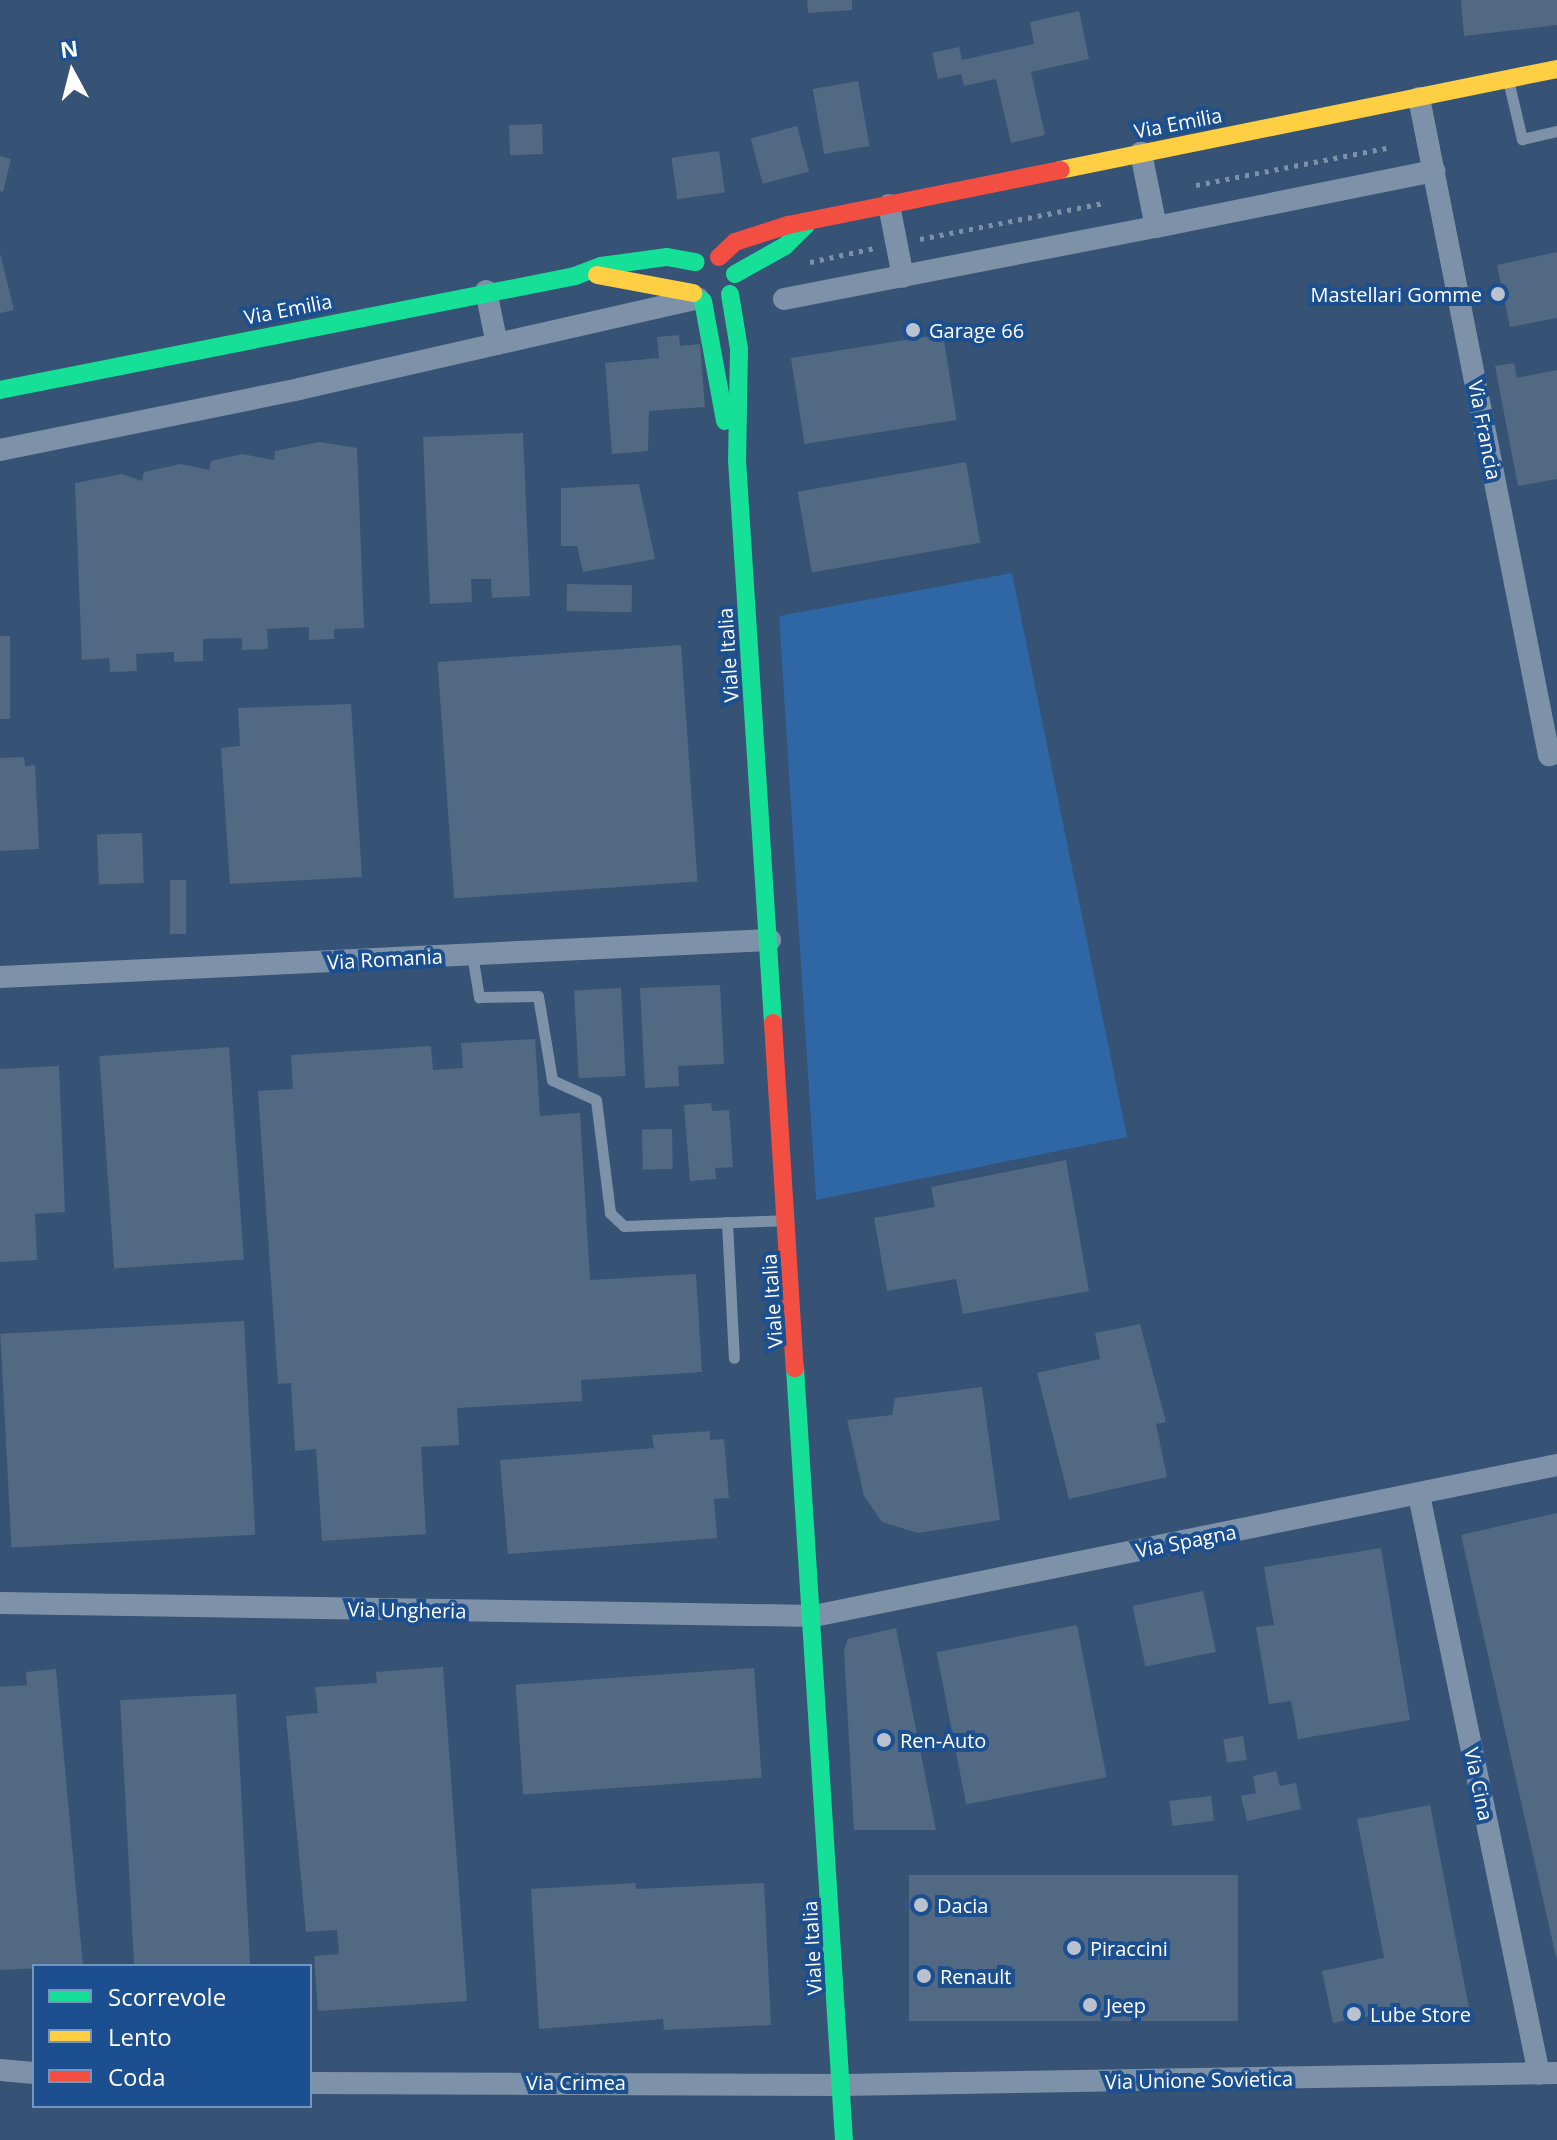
<!DOCTYPE html>
<html>
<head>
<meta charset="utf-8">
<style>
	body { margin:0 }
	#map { position:relative; width:1557px; height:2140px; overflow:hidden; background:#365274; font-family:"Open Sans",sans-serif }
	div>[style] { position:absolute }
	.green>* { inset:0; background:#2f66a5 }
	.building>* { inset:0; background:#526984; transform-origin:0 0 }
	.path>* { height:5px; margin-top:-2.5px; transform-origin:0; background:repeating-linear-gradient(90deg,#7d92a8 0 4px,transparent 0 10px) }
	.lane>* { height:11px; margin:-5.5px; padding:0 5.5px; transform-origin:5.5px; border-radius:5.5px; background:#7d92a8 }
	.street>* { height:22px; margin:-11px; padding:0 11px; transform-origin:11px; border-radius:11px; background:#7d92a8 }
	.fast>* { height:18px; margin:-9px; padding:0 9px; transform-origin:9px; border-radius:9px; background:#16e098 }
	.slow>* { height:18px; margin:-9px; padding:0 9px; transform-origin:9px; border-radius:9px; background:#ffcf43 }
	.jam>* { height:18px; margin:-9px; padding:0 9px; transform-origin:9px; border-radius:9px; background:#f24e42 }
	.dots>* { width:22px; height:22px; translate:-50% -50%; box-sizing:border-box; border:4px solid #1b4f8f; border-radius:50% }
	span { translate:-50% -50%; white-space:nowrap; text-align:center; line-height:1.15; -webkit-text-stroke:8px #1b4f8f; paint-order:stroke }
	.street-label { font-size:20px; color:#fff }
	.poi-label { font-size:20px; color:#fff }
	.right { translate:-100% -50%; text-align:right }
	.left { translate:0 -50%; text-align:left }
	.legend { position:absolute; left:32px; top:1964px; width:280px; height:144px; box-sizing:border-box; background:#1b4f8f; border:2px solid #7695bc; margin:0; padding:10px 14px; list-style:none; font-size:24px; color:#fff }
	.legend li { display:flex; align-items:center; gap:16px; height:40px }
	.legend b { width:40px; border:2px solid #7695bc }
	.north { position:absolute; left:32px; top:32px; width:80px; height:80px; -webkit-text-stroke:6px #1b4f8f; paint-order:stroke; rotate:353deg; font-size:22px; font-weight:700; line-height:32px; text-align:center; color:#fff }
	.north::after { content:''; display:block; margin:auto; width:28px; height:36px; background:#fff; clip-path:polygon(50% 0,100% 100%,50% 72%,0 100%) }
</style>
</head>
<body>
<div id="map">
	<div class="green">
		<div style="clip-path:polygon(1012px 573px,1127px 1137px,816px 1200px,779px 616px)"></div>
	</div>
	<div class="building">
		<div style="clip-path:polygon(807px 0,852px 0,852px 10px,808px 13px)"></div>
		<div style="clip-path:polygon(1461px 0,1557px 0,1557px 25px,1464px 36px)"></div>
		<div style="clip-path:polygon(1079px 11px,1089px 59px,1031px 72px,1045px 135px,1011px 143px,996px 79px,964px 86px,961px 74px,938px 79px,932px 53px,959px 47px,962px 60px,1034px 44px,1030px 22px)"></div>
		<div style="left:858px;top:81px;width:66px;height:46px;rotate:80deg"></div>
		<div style="left:542px;top:124px;width:30px;height:33px;rotate:88deg"></div>
		<div style="left:797px;top:126px;width:47px;height:48px;rotate:75deg"></div>
		<div style="left:719px;top:151px;width:42px;height:48px;rotate:82deg"></div>
		<div style="clip-path:polygon(0 156px,11px 159px,3px 192px,0 191px)"></div>
		<div style="clip-path:polygon(1557px 252px,1557px 318px,1510px 327px,1497px 265px)"></div>
		<div style="clip-path:polygon(0 253px,14px 310px,0 313px)"></div>
		<div style="left:943px;top:334px;width:87px;height:154px;rotate:81deg"></div>
		<div style="clip-path:polygon(679px 335px,680px 346px,700px 344px,705px 407px,649px 411px,648px 451px,612px 454px,605px 363px,659px 358px,657px 337px)"></div>
		<div style="clip-path:polygon(1514px 363px,1517px 378px,1557px 370px,1557px 479px,1518px 486px,1495px 366px)"></div>
		<div style="clip-path:polygon(523px 433px,530px 596px,492px 598px,491px 579px,471px 579px,472px 602px,430px 604px,423px 437px)"></div>
		<div style="clip-path:polygon(319px 442px,357px 448px,364px 628px,334px 629px,334px 639px,309px 640px,309px 627px,267px 629px,268px 649px,242px 650px,242px 638px,203px 639px,203px 661px,174px 662px,174px 652px,136px 654px,137px 671px,110px 672px,109px 658px,82px 660px,75px 483px,122px 474px,142px 481px,144px 472px,181px 464px,209px 470px,211px 461px,242px 454px,274px 460px,275px 451px)"></div>
		<div style="left:966px;top:462px;width:82px;height:171px;rotate:80deg"></div>
		<div style="clip-path:polygon(639px 484px,655px 559px,583px 572px,577px 546px,561px 546px,561px 488px)"></div>
		<div style="left:567px;top:584px;width:65px;height:27px;rotate:1deg"></div>
		<div style="left:0;top:636px;width:10px;height:83px"></div>
		<div style="left:681px;top:645px;width:237px;height:244px;rotate:86deg"></div>
		<div style="clip-path:polygon(351px 704px,362px 877px,230px 884px,221px 748px,240px 746px,238px 708px)"></div>
		<div style="clip-path:polygon(24px 757px,25px 766px,35px 765px,39px 849px,0 851px,0 758px)"></div>
		<div style="left:142px;top:833px;width:50px;height:45px;rotate:88deg"></div>
		<div style="left:170px;top:880px;width:16px;height:54px"></div>
		<div style="clip-path:polygon(720px 985px,724px 1064px,678px 1066px,679px 1086px,645px 1088px,640px 988px)"></div>
		<div style="left:621px;top:988px;width:88px;height:47px;rotate:87deg"></div>
		<div style="clip-path:polygon(535px 1039px,540px 1116px,580px 1113px,590px 1280px,696px 1274px,702px 1372px,581px 1380px,582px 1401px,457px 1408px,459px 1445px,421px 1447px,426px 1534px,322px 1541px,316px 1449px,295px 1451px,291px 1383px,278px 1384px,258px 1091px,293px 1089px,291px 1055px,431px 1046px,433px 1070px,463px 1068px,461px 1043px)"></div>
		<div style="left:229px;top:1047px;width:213px;height:130px;rotate:86deg"></div>
		<div style="clip-path:polygon(59px 1066px,65px 1212px,35px 1214px,37px 1260px,0 1262px,0 1069px)"></div>
		<div style="clip-path:polygon(711px 1103px,712px 1111px,729px 1110px,733px 1167px,715px 1168px,716px 1179px,690px 1181px,684px 1105px)"></div>
		<div style="left:672px;top:1129px;width:40px;height:30px;rotate:89deg"></div>
		<div style="clip-path:polygon(1066px 1160px,1089px 1291px,963px 1314px,956px 1279px,887px 1291px,874px 1218px,935px 1207px,931px 1187px)"></div>
		<div style="left:244px;top:1321px;width:214px;height:244px;rotate:87deg"></div>
		<div style="clip-path:polygon(1140px 1324px,1166px 1422px,1156px 1424px,1167px 1477px,1069px 1499px,1037px 1373px,1100px 1359px,1095px 1333px)"></div>
		<div style="clip-path:polygon(982px 1387px,1000px 1520px,918px 1533px,882px 1522px,864px 1496px,847px 1420px,892px 1415px,895px 1398px)"></div>
		<div style="clip-path:polygon(710px 1431px,710px 1440px,724px 1439px,729px 1498px,714px 1499px,717px 1538px,508px 1554px,500px 1460px,654px 1448px,652px 1435px)"></div>
		<div style="clip-path:polygon(1557px 1513px,1557px 1957px,1556px 1957px,1461px 1535px)"></div>
		<div style="clip-path:polygon(1381px 1548px,1410px 1720px,1298px 1739px,1291px 1701px,1269px 1704px,1256px 1627px,1274px 1625px,1264px 1567px)"></div>
		<div style="left:1203px;top:1591px;width:62px;height:72px;rotate:78deg"></div>
		<div style="left:1077px;top:1625px;width:155px;height:143px;rotate:79deg"></div>
		<div style="clip-path:polygon(896px 1628px,936px 1830px,854px 1830px,844px 1650px,848px 1639px)"></div>
		<div style="clip-path:polygon(443px 1667px,467px 2001px,318px 2011px,314px 1956px,339px 1954px,337px 1930px,306px 1932px,286px 1716px,318px 1713px,315px 1687px,377px 1683px,376px 1672px)"></div>
		<div style="left:754px;top:1668px;width:110px;height:239px;rotate:86deg"></div>
		<div style="clip-path:polygon(56px 1669px,83px 1966px,0 1970px,0 1687px,27px 1685px,26px 1672px)"></div>
		<div style="left:236px;top:1694px;width:272px;height:116px;rotate:87deg"></div>
		<div style="left:1243px;top:1736px;width:24px;height:20px;rotate:81deg"></div>
		<div style="clip-path:polygon(1276px 1771px,1280px 1786px,1296px 1783px,1301px 1809px,1247px 1821px,1241px 1796px,1256px 1793px,1253px 1776px)"></div>
		<div style="left:1211px;top:1796px;width:25px;height:42px;rotate:83deg"></div>
		<div style="clip-path:polygon(1430px 1805px,1470px 2013px,1408px 2026px,1405px 2009px,1333px 2023px,1322px 1971px,1384px 1958px,1357px 1819px)"></div>
		<div style="left:909px;top:1875px;width:329px;height:146px"></div>
		<div style="clip-path:polygon(635px 1883px,636px 1889px,764px 1883px,771px 2025px,664px 2030px,663px 2019px,539px 2029px,531px 1889px)"></div>
	</div>
	<div class="path">
		<div style="left:1196px;top:185px;width:194px;rotate:-11deg"></div>
		<div style="left:920px;top:239px;width:187px;rotate:-11.1deg"></div>
		<div style="left:810px;top:262px;width:66px;rotate:-12.3deg"></div>
	</div>
	<div class="lane">
		<div style="left:1508px;top:80px;width:61px;rotate:76.7deg"></div>
		<div style="left:1522px;top:139px;width:36px;rotate:-13deg"></div>
		<div style="left:472px;top:954px;width:44px;rotate:80.8deg"></div>
		<div style="left:479px;top:997px;width:59px;rotate:-1deg"></div>
		<div style="left:538px;top:996px;width:85px;rotate:80.5deg"></div>
		<div style="left:552px;top:1080px;width:48px;rotate:24.4deg"></div>
		<div style="left:596px;top:1100px;width:114px;rotate:82.9deg"></div>
		<div style="left:610px;top:1213px;width:19px;rotate:43deg"></div>
		<div style="left:624px;top:1226px;width:160px;rotate:-2.1deg"></div>
		<div style="left:727px;top:1222px;width:136px;rotate:87.1deg"></div>
	</div>
	<div class="street">
		<div style="left:1419px;top:98px;width:670px;rotate:78.81deg"></div>
		<div style="left:1549px;top:755px;width:8px;rotate:-14deg"></div>
		<div style="left:889px;top:205px;width:73px;rotate:79deg"></div>
		<div style="left:1156px;top:227px;width:284px;rotate:-11.4deg"></div>
		<div style="left:486px;top:291px;width:54px;rotate:78.3deg"></div>
		<div style="left:784px;top:299px;width:379px;rotate:-11deg"></div>
		<div style="left:1156px;top:227px;width:76px;rotate:-101.5deg"></div>
		<div style="left:0;top:450px;width:305px;rotate:-11.5deg"></div>
		<div style="left:299px;top:389px;width:409px;rotate:-12.8deg"></div>
		<div style="left:0;top:977px;width:771px;rotate:-2.75deg"></div>
		<div style="left:1419px;top:1495px;width:591px;rotate:78.29deg"></div>
		<div style="left:0;top:1603px;width:814px;rotate:0.91deg"></div>
		<div style="left:814px;top:1616px;width:758px;rotate:-11.49deg"></div>
		<div style="left:0;top:2070px;width:34px;rotate:5deg"></div>
		<div style="left:310px;top:2083px;width:532px;rotate:0.22deg"></div>
		<div style="left:842px;top:2085px;width:715px;rotate:-0.96deg"></div>
	</div>
	<div class="fast">
		<div style="left:735px;top:274px;width:57px;rotate:-29.2deg"></div>
		<div style="left:785px;top:246px;width:30px;rotate:-45deg"></div>
		<div style="left:730px;top:294px;width:56px;rotate:80.7deg"></div>
		<div style="left:739px;top:349px;width:111px;rotate:91deg"></div>
		<div style="left:737px;top:460px;width:564px;rotate:86.34deg"></div>
		<div style="left:703px;top:301px;width:122px;rotate:79.6deg"></div>
		<div style="left:0;top:390px;width:586px;rotate:-11.21deg"></div>
		<div style="left:575px;top:276px;width:28px;rotate:-21deg"></div>
		<div style="left:601px;top:266px;width:67px;rotate:-7.8deg"></div>
		<div style="left:667px;top:257px;width:29px;rotate:10deg"></div>
		<div style="left:795px;top:1368px;width:774px;rotate:86.37deg"></div>
	</div>
	<div class="slow">
		<div style="left:1060px;top:170px;width:507px;rotate:-11.49deg"></div>
		<div style="left:597px;top:275px;width:98px;rotate:10.6deg"></div>
	</div>
	<div class="jam">
		<div style="left:719px;top:257px;width:22px;rotate:-43deg"></div>
		<div style="left:735px;top:242px;width:56px;rotate:-17.8deg"></div>
		<div style="left:788px;top:225px;width:278px;rotate:-11.4deg"></div>
		<div style="left:773px;top:1023px;width:346px;rotate:86.4deg"></div>
	</div>
	<div class="dots">
		<div style="left:1498px;top:294px;background:#b9c2ce"></div>
		<div style="left:913px;top:330px;background:#b9c2ce"></div>
		<div style="left:884px;top:1740px;background:#b9c2ce"></div>
		<div style="left:921px;top:1905px;background:#b9c2ce"></div>
		<div style="left:1074px;top:1948px;background:#b9c2ce"></div>
		<div style="left:924px;top:1976px;background:#b9c2ce"></div>
		<div style="left:1090px;top:2005px;background:#b9c2ce"></div>
		<div style="left:1354px;top:2014px;background:#b9c2ce"></div>
	</div>
	<div class="street-label">
		<span style="left:1178px;top:123px;rotate:-11deg">Via Emilia</span>
		<span style="left:288px;top:309px;rotate:-11deg">Via Emilia</span>
		<span style="left:1485px;top:430px;rotate:79deg">Via Francia</span>
		<span style="left:728px;top:655px;rotate:-94deg">Viale Italia</span>
		<span style="left:385px;top:959px;rotate:-3deg">Via Romania</span>
		<span style="left:772px;top:1301px;rotate:-94deg">Viale Italia</span>
		<span style="left:1186px;top:1541px;rotate:-11deg">Via Spagna</span>
		<span style="left:407px;top:1610px;rotate:1deg">Via Ungheria</span>
		<span style="left:1479px;top:1784px;rotate:78deg">Via Cina</span>
		<span style="left:812px;top:1948px;rotate:-93deg">Viale Italia</span>
		<span style="left:1199px;top:2080px;rotate:-1deg">Via Unione Sovietica</span>
		<span style="left:576px;top:2082px">Via Crimea</span>
	</div>
	<div class="poi-label">
		<span class="right" style="left:1482px;top:294px">Mastellari Gomme</span>
		<span class="left" style="left:929px;top:330px">Garage 66</span>
		<span class="left" style="left:900px;top:1740px">Ren-Auto</span>
		<span class="left" style="left:937px;top:1905px">Dacia</span>
		<span class="left" style="left:1090px;top:1948px">Piraccini</span>
		<span class="left" style="left:940px;top:1976px">Renault</span>
		<span class="left" style="left:1106px;top:2005px">Jeep</span>
		<span class="left" style="left:1370px;top:2014px">Lube Store</span>
	</div>
	<ul class="legend">
	<li><b style="height:10px;background:#16e098"></b>Scorrevole</li>
	<li><b style="height:10px;background:#ffcf43"></b>Lento</li>
	<li><b style="height:10px;background:#f24e42"></b>Coda</li>
	</ul>
	<div class="north">N</div>
</div>
</body>
</html>
